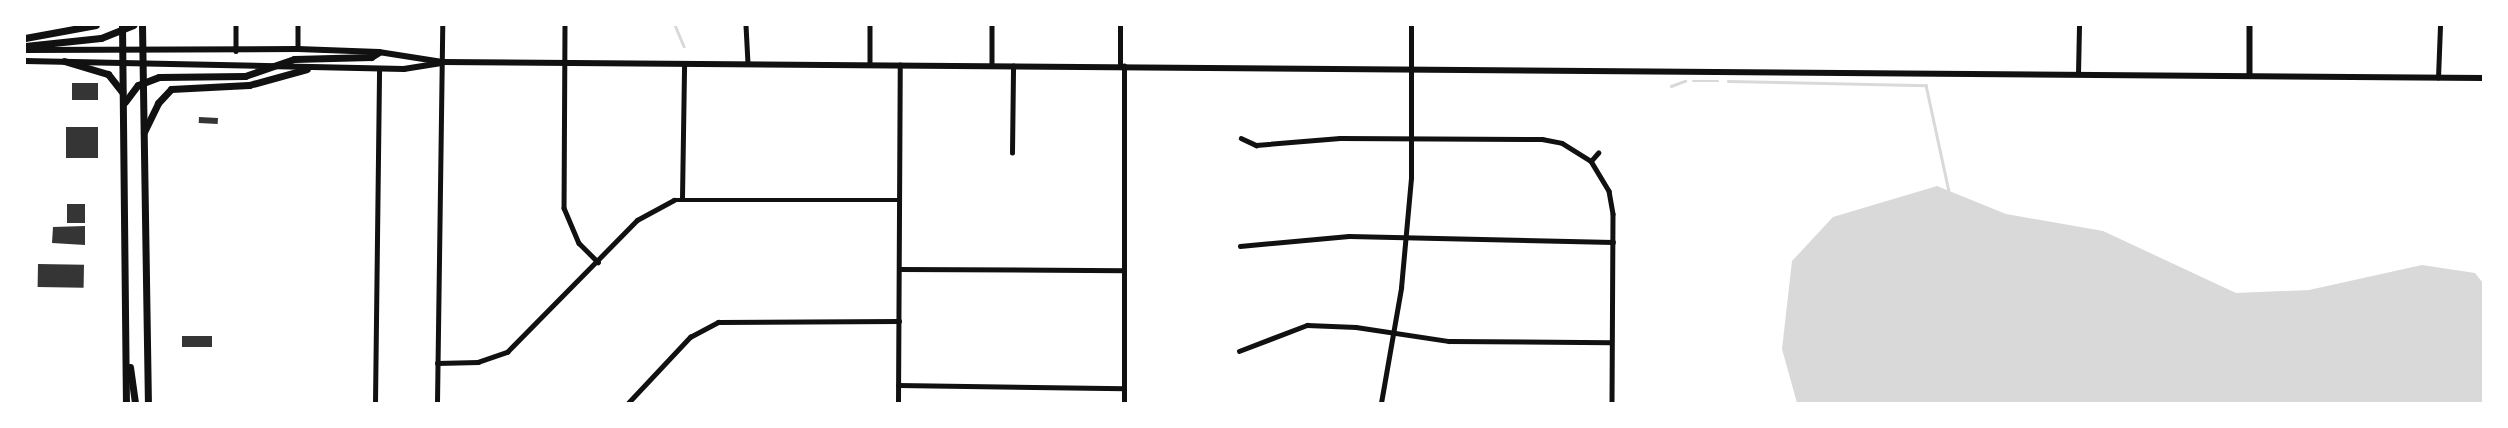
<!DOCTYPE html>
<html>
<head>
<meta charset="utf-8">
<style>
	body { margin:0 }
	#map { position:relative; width:2508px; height:428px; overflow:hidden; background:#fff; font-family:"Open Sans",sans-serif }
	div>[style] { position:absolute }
	.water>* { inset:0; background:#d9d9d9 }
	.stream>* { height:2.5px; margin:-1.25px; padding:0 1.25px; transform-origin:1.25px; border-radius:1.25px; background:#d9d9d9 }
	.building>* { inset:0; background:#353535; transform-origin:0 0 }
	.minor>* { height:4.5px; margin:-2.25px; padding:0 2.25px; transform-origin:2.25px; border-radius:2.25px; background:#111 }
	.secondary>* { height:5.5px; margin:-2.75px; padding:0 2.75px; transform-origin:2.75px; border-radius:2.75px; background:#111 }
	.trunk>* { height:7px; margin:-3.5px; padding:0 3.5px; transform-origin:3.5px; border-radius:3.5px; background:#111 }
	span { translate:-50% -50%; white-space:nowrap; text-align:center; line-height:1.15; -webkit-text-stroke:4px #fff; paint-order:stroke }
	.frame { position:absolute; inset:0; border:26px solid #fff; pointer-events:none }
</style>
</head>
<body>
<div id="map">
	<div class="water">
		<div style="clip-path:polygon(1937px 186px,2006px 214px,2103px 231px,2236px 293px,2309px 290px,2422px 265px,2475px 273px,2483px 283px,2483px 403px,1797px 403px,1782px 349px,1792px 261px,1833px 217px)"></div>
	</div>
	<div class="stream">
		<div style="left:675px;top:25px;width:23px;rotate:67deg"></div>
		<div style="left:1693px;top:81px;width:25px"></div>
		<div style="left:1728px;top:81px;width:198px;rotate:1.2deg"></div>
		<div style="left:1926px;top:85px;width:108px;rotate:77.8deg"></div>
		<div style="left:1671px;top:86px;width:15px;rotate:-20deg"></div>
	</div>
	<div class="building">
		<div style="left:72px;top:83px;width:26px;height:17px"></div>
		<div style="left:199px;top:117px;width:19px;height:6px;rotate:3deg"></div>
		<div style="left:66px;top:127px;width:32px;height:31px"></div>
		<div style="left:67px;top:204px;width:18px;height:19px"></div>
		<div style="clip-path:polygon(85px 226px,85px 245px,52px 243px,53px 227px)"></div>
		<div style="left:38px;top:264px;width:46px;height:23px;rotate:1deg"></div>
		<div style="left:182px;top:336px;width:30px;height:11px"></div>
	</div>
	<div class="minor">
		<div style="left:236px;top:25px;width:26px;rotate:90deg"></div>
		<div style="left:298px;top:25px;width:24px;rotate:90deg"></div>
		<div style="left:565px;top:25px;width:183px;rotate:90.3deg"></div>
		<div style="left:564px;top:208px;width:38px;rotate:67deg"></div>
		<div style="left:579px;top:243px;width:27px;rotate:45deg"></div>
		<div style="left:746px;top:25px;width:39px;rotate:87deg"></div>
		<div style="left:870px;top:25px;width:40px;rotate:90deg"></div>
		<div style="left:992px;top:25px;width:40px;rotate:90deg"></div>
		<div style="left:1120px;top:66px;width:41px;rotate:-90deg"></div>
		<div style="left:2078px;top:74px;width:49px;rotate:-88.8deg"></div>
		<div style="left:2438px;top:78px;width:53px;rotate:-87.8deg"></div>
		<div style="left:1241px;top:138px;width:17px;rotate:25deg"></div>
		<div style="left:1256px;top:145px;width:84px;rotate:-4.8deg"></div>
		<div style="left:1340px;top:138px;width:202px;rotate:0.3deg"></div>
		<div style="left:1542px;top:139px;width:20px;rotate:11deg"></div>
		<div style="left:1562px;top:143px;width:34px;rotate:32deg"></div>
		<div style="left:1591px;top:161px;width:35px;rotate:59deg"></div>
		<div style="left:1609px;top:191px;width:23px;rotate:80deg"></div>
		<div style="left:1613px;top:214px;width:189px;rotate:90.3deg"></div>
		<div style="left:1012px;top:153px;width:87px;rotate:-89.3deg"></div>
		<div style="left:1591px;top:161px;width:11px;rotate:-49deg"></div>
		<div style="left:682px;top:198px;width:134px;rotate:-89.1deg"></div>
		<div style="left:1240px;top:246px;width:109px;rotate:-5.2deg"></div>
		<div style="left:1349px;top:236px;width:264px;rotate:1.3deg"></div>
		<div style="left:899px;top:269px;width:225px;rotate:0.3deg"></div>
		<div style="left:1239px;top:351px;width:73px;rotate:-20.9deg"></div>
		<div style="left:1307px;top:325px;width:49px;rotate:2.3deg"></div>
		<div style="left:1356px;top:327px;width:94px;rotate:8.6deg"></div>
		<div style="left:1449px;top:341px;width:162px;rotate:0.4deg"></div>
		<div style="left:437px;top:363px;width:41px;rotate:-1.4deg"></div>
		<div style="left:478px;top:362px;width:31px;rotate:-19deg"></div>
		<div style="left:507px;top:352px;width:185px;rotate:-45.4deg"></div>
		<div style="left:637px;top:220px;width:42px;rotate:-28.4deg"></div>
		<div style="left:674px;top:200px;width:225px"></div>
		<div style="left:898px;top:385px;width:226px;rotate:0.8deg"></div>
		<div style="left:375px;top:403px;width:334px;rotate:-89.3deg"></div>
		<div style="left:437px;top:403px;width:378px;rotate:-89.2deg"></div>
		<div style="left:628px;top:403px;width:91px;rotate:-46.8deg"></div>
		<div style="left:690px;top:337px;width:32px;rotate:-28deg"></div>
		<div style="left:718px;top:322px;width:181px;rotate:-0.3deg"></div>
		<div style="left:898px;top:403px;width:338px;rotate:-89.7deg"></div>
		<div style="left:1124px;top:403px;width:337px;rotate:-90deg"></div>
		<div style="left:1381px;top:403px;width:117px;rotate:-80.1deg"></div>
		<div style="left:1401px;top:288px;width:110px;rotate:-84.8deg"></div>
		<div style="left:1411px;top:178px;width:153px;rotate:-90deg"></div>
	</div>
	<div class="secondary">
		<div style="left:2250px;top:25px;width:51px;rotate:90deg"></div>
		<div style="left:25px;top:50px;width:273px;rotate:-0.2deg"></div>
		<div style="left:298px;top:49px;width:81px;rotate:2.1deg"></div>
		<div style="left:379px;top:52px;width:64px;rotate:9deg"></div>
		<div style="left:442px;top:62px;width:2041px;rotate:0.45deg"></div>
		<div style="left:25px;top:61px;width:379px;rotate:1.2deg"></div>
		<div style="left:404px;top:69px;width:36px;rotate:-9deg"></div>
	</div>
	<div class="trunk">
		<div style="left:122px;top:25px;width:378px;rotate:89.4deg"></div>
		<div style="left:142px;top:25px;width:378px;rotate:89.1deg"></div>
		<div style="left:25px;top:38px;width:72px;rotate:-10.4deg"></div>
		<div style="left:25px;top:46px;width:76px;rotate:-6deg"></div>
		<div style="left:101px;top:38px;width:35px;rotate:-22deg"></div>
		<div style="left:64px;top:61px;width:46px;rotate:16.5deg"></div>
		<div style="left:108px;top:74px;width:23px;rotate:52deg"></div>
		<div style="left:125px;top:102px;width:21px;rotate:-53deg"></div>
		<div style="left:138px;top:85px;width:22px;rotate:-21deg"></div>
		<div style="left:159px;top:77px;width:86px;rotate:-0.7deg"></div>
		<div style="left:245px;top:76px;width:52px;rotate:-19.1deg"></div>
		<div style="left:294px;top:59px;width:77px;rotate:-1.5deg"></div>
		<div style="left:371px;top:57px;width:9px;rotate:-32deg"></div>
		<div style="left:144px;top:132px;width:32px;rotate:-64deg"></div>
		<div style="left:158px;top:103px;width:19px;rotate:-47deg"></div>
		<div style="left:171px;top:89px;width:78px;rotate:-2.9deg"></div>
		<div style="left:249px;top:85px;width:60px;rotate:-15.4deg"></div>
		<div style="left:130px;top:367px;width:36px;rotate:82deg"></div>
	</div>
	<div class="frame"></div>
</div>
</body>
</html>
